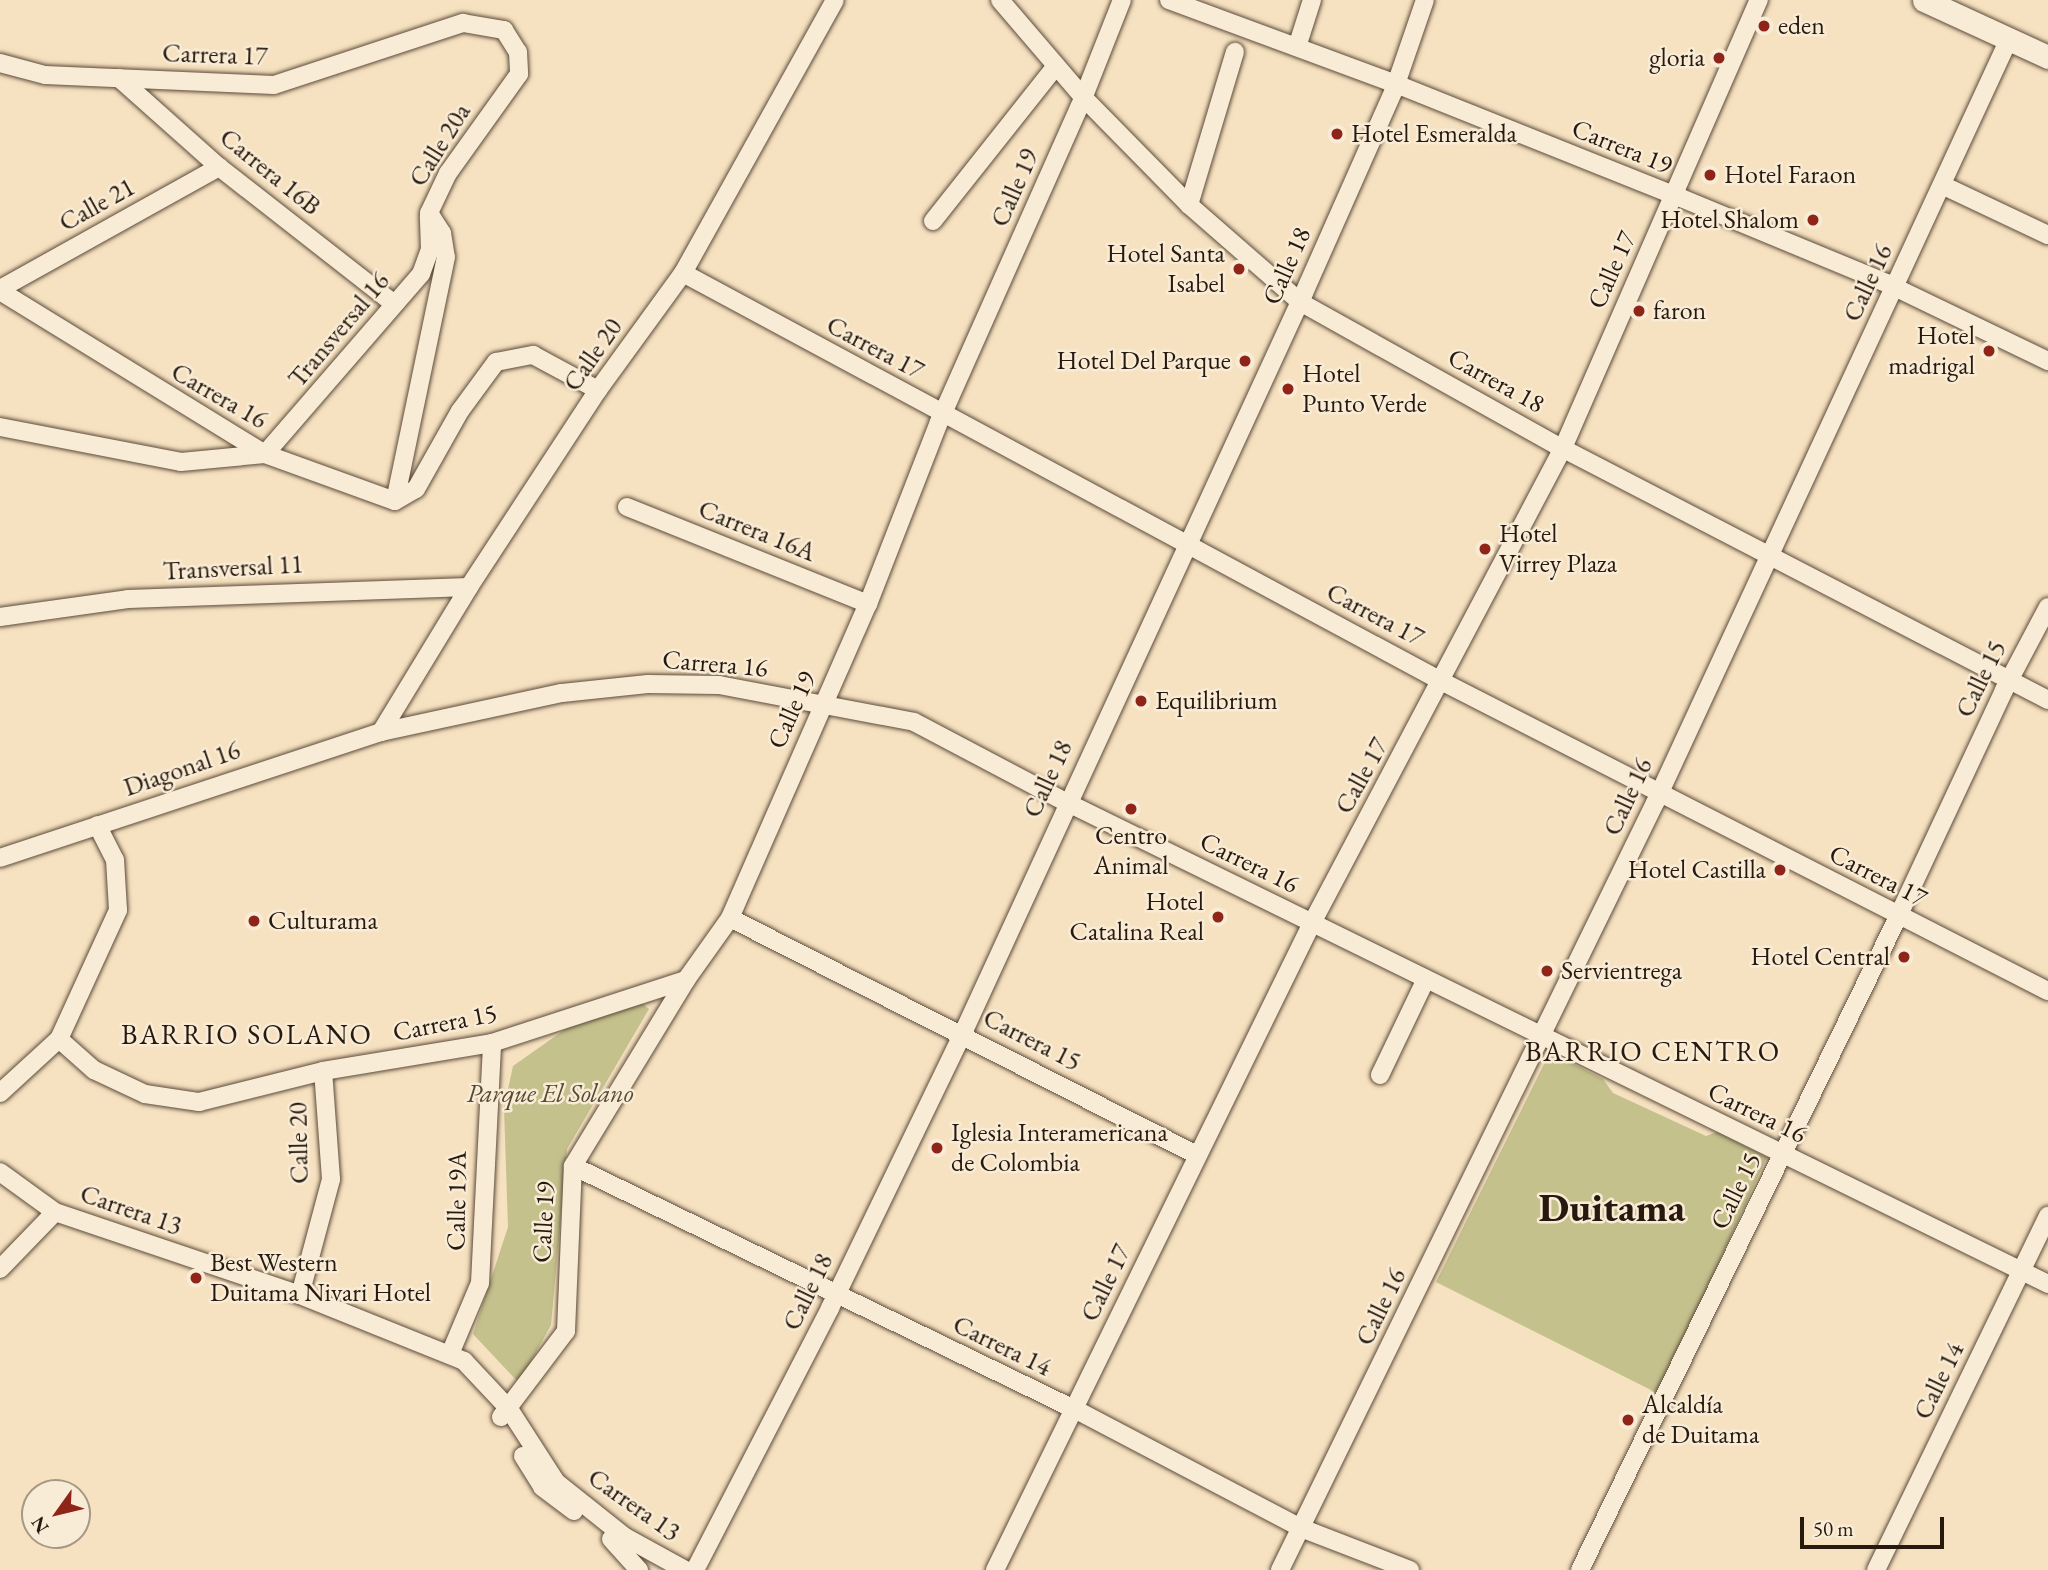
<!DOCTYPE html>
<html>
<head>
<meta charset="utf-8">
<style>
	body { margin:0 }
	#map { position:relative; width:2048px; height:1570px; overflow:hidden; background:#f6e1c0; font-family:"EB Garamond",serif }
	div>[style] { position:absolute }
	.green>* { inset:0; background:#c4c18d }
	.roads { filter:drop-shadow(0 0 2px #5c4b3a) drop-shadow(0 0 2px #5c4b3a) }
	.minor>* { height:18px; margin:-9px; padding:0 9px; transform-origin:9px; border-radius:9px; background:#f9ecd6 }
	.tertiary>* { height:23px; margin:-11.5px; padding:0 11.5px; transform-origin:11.5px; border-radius:11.5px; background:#f9ecd6 }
	.dots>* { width:19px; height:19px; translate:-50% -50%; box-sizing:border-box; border:4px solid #f9ecd6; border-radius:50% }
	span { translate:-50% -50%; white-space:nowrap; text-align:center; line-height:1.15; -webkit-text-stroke:5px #f9ecd6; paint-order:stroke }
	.poi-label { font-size:26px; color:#28190e }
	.left { translate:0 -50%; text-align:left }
	.right { translate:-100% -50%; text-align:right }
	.street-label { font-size:26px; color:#28190e }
	.park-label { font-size:26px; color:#574b34; font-style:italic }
	.neighbourhood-label { font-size:28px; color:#28190e; letter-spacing:2px }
	.town-label { font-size:40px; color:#28190e; font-weight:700 }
	.north { position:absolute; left:21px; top:1479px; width:70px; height:70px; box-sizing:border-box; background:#f9ecd6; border:2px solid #a59886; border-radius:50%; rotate:236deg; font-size:19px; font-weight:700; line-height:28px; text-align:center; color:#28190e }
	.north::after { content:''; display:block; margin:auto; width:24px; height:32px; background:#8f2418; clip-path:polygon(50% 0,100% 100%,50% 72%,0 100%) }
	.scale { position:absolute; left:1800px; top:1517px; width:144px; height:32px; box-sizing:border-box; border:4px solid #28190e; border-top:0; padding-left:9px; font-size:21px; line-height:24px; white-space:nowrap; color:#28190e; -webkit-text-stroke:5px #f9ecd6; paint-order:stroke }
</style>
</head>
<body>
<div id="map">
	<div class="green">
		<div style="clip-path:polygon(637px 999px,649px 1009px,567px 1149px,551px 1325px,519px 1383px,473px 1334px,508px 1227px,504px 1108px,513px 1066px,567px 1028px)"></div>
		<div style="clip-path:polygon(1550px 1052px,1603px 1079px,1613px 1093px,1706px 1136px,1717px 1132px,1767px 1157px,1659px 1394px,1436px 1282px)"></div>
	</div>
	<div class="roads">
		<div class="minor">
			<div style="left:1000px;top:0;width:129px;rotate:49.4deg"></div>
			<div style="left:1084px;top:98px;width:150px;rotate:45.5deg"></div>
			<div style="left:1189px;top:205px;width:147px;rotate:41.1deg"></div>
			<div style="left:1300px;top:302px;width:295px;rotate:29.2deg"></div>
			<div style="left:1558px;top:446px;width:552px;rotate:27.4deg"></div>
			<div style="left:1169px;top:0;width:242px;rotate:20.3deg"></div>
			<div style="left:1396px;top:84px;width:307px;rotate:21.8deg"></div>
			<div style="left:1681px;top:198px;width:222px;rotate:22.5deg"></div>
			<div style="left:1886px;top:283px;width:180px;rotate:25.7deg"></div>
			<div style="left:1297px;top:47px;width:49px;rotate:-72.3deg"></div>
			<div style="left:0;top:63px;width:47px;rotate:14.9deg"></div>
			<div style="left:45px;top:75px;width:229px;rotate:2.5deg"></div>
			<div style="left:274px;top:85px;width:199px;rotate:-18.2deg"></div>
			<div style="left:463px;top:23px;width:42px;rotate:9.7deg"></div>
			<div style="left:504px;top:30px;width:26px;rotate:58deg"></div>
			<div style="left:518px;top:52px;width:22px;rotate:87deg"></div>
			<div style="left:519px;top:74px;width:122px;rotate:125.6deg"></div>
			<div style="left:448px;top:173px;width:44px;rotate:115.4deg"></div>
			<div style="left:429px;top:213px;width:24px;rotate:57deg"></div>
			<div style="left:442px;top:233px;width:24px;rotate:81deg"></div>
			<div style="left:446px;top:257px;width:249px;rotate:101.8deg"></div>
			<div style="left:119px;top:78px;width:134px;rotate:41.7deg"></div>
			<div style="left:219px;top:167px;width:221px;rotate:38deg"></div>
			<div style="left:1942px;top:185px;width:117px;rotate:25.3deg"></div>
			<div style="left:1189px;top:205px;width:160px;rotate:-73.3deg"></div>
			<div style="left:933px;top:221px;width:198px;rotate:-51.6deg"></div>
			<div style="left:683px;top:273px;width:863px;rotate:28.29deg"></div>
			<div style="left:1443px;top:682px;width:679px;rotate:27.06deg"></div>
			<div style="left:0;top:289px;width:251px;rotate:-29.1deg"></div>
			<div style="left:0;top:291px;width:311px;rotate:31.6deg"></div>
			<div style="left:265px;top:454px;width:138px;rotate:19.9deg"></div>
			<div style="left:395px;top:501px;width:24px;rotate:-30deg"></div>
			<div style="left:416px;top:489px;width:90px;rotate:-60.6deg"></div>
			<div style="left:460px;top:411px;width:61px;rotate:-53.7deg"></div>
			<div style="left:496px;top:362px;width:38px;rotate:-11deg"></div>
			<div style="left:533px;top:355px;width:74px;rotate:28.3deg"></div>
			<div style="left:0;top:427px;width:184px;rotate:10.9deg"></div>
			<div style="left:181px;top:462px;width:84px;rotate:-5.4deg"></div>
			<div style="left:265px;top:454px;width:238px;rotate:-49.1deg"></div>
			<div style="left:421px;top:274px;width:27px;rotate:-70deg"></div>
			<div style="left:430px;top:249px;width:33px;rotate:-92deg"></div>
			<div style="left:627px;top:507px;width:260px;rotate:21.9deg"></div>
			<div style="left:0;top:617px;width:129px;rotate:-8deg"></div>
			<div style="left:128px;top:599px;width:341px;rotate:-2deg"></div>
			<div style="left:381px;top:732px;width:170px;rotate:-58.7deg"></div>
			<div style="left:469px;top:587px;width:235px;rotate:-56.8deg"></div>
			<div style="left:598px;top:390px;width:145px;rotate:-54deg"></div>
			<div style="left:683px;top:273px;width:312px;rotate:-60.9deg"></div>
			<div style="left:0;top:858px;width:401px;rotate:-18.3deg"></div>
			<div style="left:381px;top:732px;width:185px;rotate:-12.2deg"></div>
			<div style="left:562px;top:693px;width:86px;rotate:-6deg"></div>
			<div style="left:648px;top:684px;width:71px;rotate:0.8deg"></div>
			<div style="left:719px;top:685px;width:198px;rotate:10.7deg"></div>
			<div style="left:914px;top:722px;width:172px;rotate:27.8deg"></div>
			<div style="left:1066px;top:802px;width:1094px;rotate:26.14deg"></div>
			<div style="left:730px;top:918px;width:524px;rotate:26.91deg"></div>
			<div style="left:59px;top:1039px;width:47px;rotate:41.5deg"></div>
			<div style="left:94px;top:1070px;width:56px;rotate:25.2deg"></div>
			<div style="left:145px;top:1094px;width:55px;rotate:8.4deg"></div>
			<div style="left:199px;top:1102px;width:128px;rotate:-14deg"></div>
			<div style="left:323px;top:1071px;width:171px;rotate:-9.4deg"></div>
			<div style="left:492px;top:1043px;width:204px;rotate:-18deg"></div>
			<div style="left:1380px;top:1075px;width:106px;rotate:-64.4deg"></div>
			<div style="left:0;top:1093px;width:80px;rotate:-42.5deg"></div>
			<div style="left:59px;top:1039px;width:142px;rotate:-65.4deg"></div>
			<div style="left:118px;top:910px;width:50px;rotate:-93.4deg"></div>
			<div style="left:115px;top:860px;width:39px;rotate:-117deg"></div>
			<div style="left:573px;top:1166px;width:564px;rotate:25.88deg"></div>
			<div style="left:1080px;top:1412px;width:250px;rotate:27.7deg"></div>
			<div style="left:1301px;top:1528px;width:117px;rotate:21.1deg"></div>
			<div style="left:0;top:1172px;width:68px;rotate:36deg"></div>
			<div style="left:55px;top:1212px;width:259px;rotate:18.7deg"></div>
			<div style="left:300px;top:1295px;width:177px;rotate:21.9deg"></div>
			<div style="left:464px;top:1361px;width:66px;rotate:46.8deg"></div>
			<div style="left:509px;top:1409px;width:87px;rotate:57.2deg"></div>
			<div style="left:556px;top:1482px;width:88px;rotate:38.6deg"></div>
			<div style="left:625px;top:1537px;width:68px;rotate:28.8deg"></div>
			<div style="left:0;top:1269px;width:79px;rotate:-46deg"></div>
			<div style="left:300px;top:1295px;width:120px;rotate:-75deg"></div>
			<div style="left:331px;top:1179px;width:108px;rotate:-94.2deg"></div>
			<div style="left:450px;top:1354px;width:77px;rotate:-67.1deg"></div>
			<div style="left:480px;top:1283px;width:240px;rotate:-87.1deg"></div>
			<div style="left:501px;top:1417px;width:108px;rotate:-52.9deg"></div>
			<div style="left:566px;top:1331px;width:165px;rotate:-87.6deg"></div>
			<div style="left:573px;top:1166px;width:218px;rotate:-58.7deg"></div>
			<div style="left:686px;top:980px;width:76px;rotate:-54.6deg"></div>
			<div style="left:730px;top:918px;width:343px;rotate:-66.3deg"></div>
			<div style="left:868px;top:604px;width:195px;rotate:-68.7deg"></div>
			<div style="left:939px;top:422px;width:346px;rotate:-66deg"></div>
			<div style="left:1080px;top:106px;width:114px;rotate:-68.4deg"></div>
			<div style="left:523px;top:1456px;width:36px;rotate:58deg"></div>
			<div style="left:542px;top:1487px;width:40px;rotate:37deg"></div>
			<div style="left:611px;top:1539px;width:42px;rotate:47.9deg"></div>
			<div style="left:695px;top:1570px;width:295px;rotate:-62.7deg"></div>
			<div style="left:830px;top:1308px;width:305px;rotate:-64.2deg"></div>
			<div style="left:963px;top:1033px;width:815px;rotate:-65.26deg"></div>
			<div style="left:1304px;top:293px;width:222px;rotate:-66.1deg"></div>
			<div style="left:1394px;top:90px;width:95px;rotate:-71deg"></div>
			<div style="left:995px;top:1570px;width:720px;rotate:-63.9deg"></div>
			<div style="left:1312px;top:923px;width:537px;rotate:-62.15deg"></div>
			<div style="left:1563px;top:448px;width:489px;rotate:-66.4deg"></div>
			<div style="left:1280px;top:1570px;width:854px;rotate:-63.95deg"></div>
			<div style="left:1655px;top:803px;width:842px;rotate:-65.14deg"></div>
			<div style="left:1580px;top:1570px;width:722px;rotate:-64.04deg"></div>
			<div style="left:1896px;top:921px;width:255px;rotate:-64.9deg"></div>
			<div style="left:2004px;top:690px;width:94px;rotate:-62.1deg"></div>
			<div style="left:1876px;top:1570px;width:394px;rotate:-64.1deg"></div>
		</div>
		<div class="tertiary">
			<div style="left:1924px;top:0;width:136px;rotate:24.7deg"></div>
		</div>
	</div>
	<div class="dots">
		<div style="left:1764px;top:26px;background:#8f2418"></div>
		<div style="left:1719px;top:58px;background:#8f2418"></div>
		<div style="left:1337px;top:134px;background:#8f2418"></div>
		<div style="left:1710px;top:175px;background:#8f2418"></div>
		<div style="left:1813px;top:220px;background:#8f2418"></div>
		<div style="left:1239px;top:269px;background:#8f2418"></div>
		<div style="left:1639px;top:311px;background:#8f2418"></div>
		<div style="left:1989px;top:351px;background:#8f2418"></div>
		<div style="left:1245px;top:361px;background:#8f2418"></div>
		<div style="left:1288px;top:389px;background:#8f2418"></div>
		<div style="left:1485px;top:549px;background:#8f2418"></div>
		<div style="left:1141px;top:701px;background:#8f2418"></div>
		<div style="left:1131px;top:809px;background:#8f2418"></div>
		<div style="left:1780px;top:870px;background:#8f2418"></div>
		<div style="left:1218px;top:917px;background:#8f2418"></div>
		<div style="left:254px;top:921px;background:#8f2418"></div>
		<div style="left:1904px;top:957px;background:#8f2418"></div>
		<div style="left:1547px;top:971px;background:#8f2418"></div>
		<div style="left:937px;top:1148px;background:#8f2418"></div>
		<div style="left:196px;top:1278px;background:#8f2418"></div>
		<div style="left:1628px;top:1420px;background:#8f2418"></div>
	</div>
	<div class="poi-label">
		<span class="left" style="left:1778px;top:26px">eden</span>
		<span class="right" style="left:1705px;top:58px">gloria</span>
		<span class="left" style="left:1351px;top:134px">Hotel Esmeralda</span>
		<span class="left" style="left:1724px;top:175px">Hotel Faraon</span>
		<span class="right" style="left:1799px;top:220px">Hotel Shalom</span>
		<span class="right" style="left:1225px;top:269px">Hotel Santa<br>Isabel</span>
		<span class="left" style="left:1653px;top:311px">faron</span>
		<span class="right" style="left:1975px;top:351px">Hotel<br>madrigal</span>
		<span class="right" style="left:1231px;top:361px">Hotel Del Parque</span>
		<span class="left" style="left:1302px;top:389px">Hotel<br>Punto Verde</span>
		<span class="left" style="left:1499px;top:549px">Hotel<br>Virrey Plaza</span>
		<span class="left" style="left:1155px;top:701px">Equilibrium</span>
		<span style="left:1131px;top:851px">Centro<br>Animal</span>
		<span class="right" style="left:1766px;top:870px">Hotel Castilla</span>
		<span class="right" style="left:1204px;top:917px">Hotel<br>Catalina Real</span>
		<span class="left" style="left:268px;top:921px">Culturama</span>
		<span class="right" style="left:1890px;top:957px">Hotel Central</span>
		<span class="left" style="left:1561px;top:971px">Servientrega</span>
		<span class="left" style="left:951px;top:1148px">Iglesia Interamericana<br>de Colombia</span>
		<span class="left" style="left:210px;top:1278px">Best Western<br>Duitama Nivari Hotel</span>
		<span class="left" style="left:1642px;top:1420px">Alcaldía<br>de Duitama</span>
	</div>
	<div class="street-label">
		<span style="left:215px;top:55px;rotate:2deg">Carrera 17</span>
		<span style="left:440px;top:145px;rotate:-58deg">Calle 20a</span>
		<span style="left:1622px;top:147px;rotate:22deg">Carrera 19</span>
		<span style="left:270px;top:172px;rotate:39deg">Carrera 16B</span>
		<span style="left:1015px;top:188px;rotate:-66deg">Calle 19</span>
		<span style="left:97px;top:205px;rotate:-29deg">Calle 21</span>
		<span style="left:1287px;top:266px;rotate:-66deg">Calle 18</span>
		<span style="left:1612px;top:270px;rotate:-66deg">Calle 17</span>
		<span style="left:1868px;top:283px;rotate:-65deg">Calle 16</span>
		<span style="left:339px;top:330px;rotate:-50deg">Transversal 16</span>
		<span style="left:875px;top:348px;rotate:28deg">Carrera 17</span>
		<span style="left:593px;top:355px;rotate:-55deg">Calle 20</span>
		<span style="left:1496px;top:381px;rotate:29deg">Carrera 18</span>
		<span style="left:219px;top:396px;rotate:30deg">Carrera 16</span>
		<span style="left:757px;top:531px;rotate:22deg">Carrera 16A</span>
		<span style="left:233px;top:568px;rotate:-3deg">Transversal 11</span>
		<span style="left:1375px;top:615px;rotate:28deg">Carrera 17</span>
		<span style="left:715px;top:664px;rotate:5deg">Carrera 16</span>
		<span style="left:1981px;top:679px;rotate:-64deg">Calle 15</span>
		<span style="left:792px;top:710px;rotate:-66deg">Calle 19</span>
		<span style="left:182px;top:769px;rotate:-19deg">Diagonal 16</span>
		<span style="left:1362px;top:776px;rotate:-61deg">Calle 17</span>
		<span style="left:1048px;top:779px;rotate:-65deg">Calle 18</span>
		<span style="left:1628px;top:797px;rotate:-65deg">Calle 16</span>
		<span style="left:1249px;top:863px;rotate:26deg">Carrera 16</span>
		<span style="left:1878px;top:876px;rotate:27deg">Carrera 17</span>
		<span style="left:445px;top:1023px;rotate:-11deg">Carrera 15</span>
		<span style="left:1032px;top:1040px;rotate:27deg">Carrera 15</span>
		<span style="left:1757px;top:1113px;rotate:26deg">Carrera 16</span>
		<span style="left:299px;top:1143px;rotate:-91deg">Calle 20</span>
		<span style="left:1736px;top:1191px;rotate:-64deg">Calle 15</span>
		<span style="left:457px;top:1201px;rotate:-89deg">Calle 19A</span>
		<span style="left:131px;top:1210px;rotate:19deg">Carrera 13</span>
		<span style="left:544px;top:1222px;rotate:-87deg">Calle 19</span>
		<span style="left:1106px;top:1283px;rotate:-64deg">Calle 17</span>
		<span style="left:808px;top:1292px;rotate:-64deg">Calle 18</span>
		<span style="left:1381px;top:1307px;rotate:-64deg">Calle 16</span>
		<span style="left:1002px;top:1346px;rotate:26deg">Carrera 14</span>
		<span style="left:1939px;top:1381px;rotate:-64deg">Calle 14</span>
		<span style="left:634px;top:1505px;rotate:35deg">Carrera 13</span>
	</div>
	<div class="park-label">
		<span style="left:550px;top:1094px">Parque El Solano</span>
	</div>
	<div class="neighbourhood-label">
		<span style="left:247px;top:1034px">BARRIO SOLANO</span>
		<span style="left:1653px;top:1051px">BARRIO CENTRO</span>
	</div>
	<div class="town-label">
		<span style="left:1612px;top:1207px">Duitama</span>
	</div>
	<div class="north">N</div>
	<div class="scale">50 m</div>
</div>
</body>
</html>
